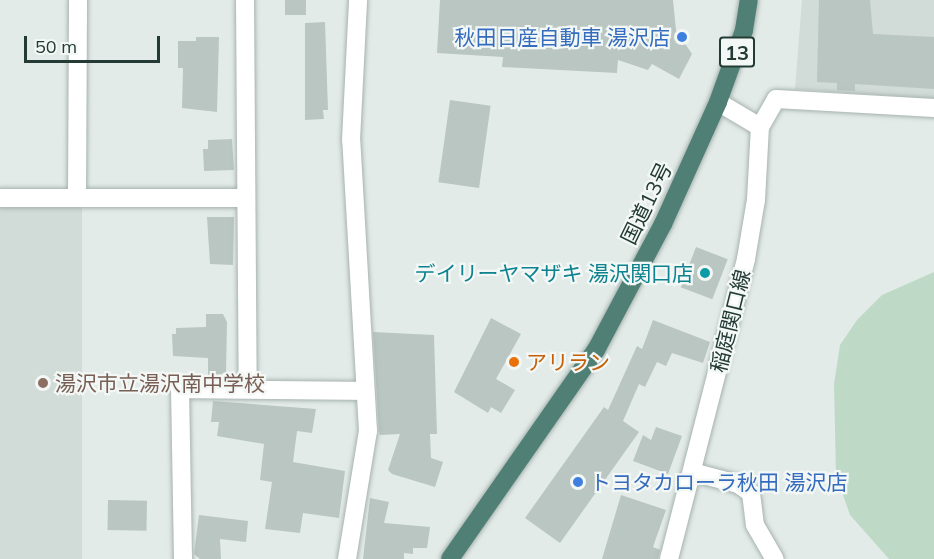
<!DOCTYPE html>
<html>
<head>
<meta charset="utf-8">
<style>
	body { margin:0 }
	#map { position:relative; width:934px; height:559px; overflow:hidden; background:#e3ebe8; font-family:Mulish,"Noto Sans JP",sans-serif }
	div>[style] { position:absolute }
	.built>* { inset:0; background:#d1dbd7; transform-origin:0 0 }
	.green>* { inset:0; background:#bedac6 }
	.building>* { inset:0; background:#b9c6c1; transform-origin:0 0 }
	.roads { filter:drop-shadow(0 0 2px #a6b3af) drop-shadow(0 0 2px #a6b3af) }
	.minor>* { height:18px; margin:-9px; padding:0 9px; transform-origin:9px; border-radius:9px; background:#fff }
	.secondary>* { height:18px; margin:-9px; padding:0 9px; transform-origin:9px; border-radius:9px; background:#fff }
	.trunk>* { height:18px; margin:-9px; padding:0 9px; transform-origin:9px; border-radius:9px; background:#508075 }
	.dots>* { width:16px; height:16px; translate:-50% -50%; box-sizing:border-box; border:3px solid #f3f8f6; border-radius:50% }
	span { translate:-50% -50%; white-space:nowrap; text-align:center; line-height:1.15; -webkit-text-stroke:4.5px #f3f8f6; paint-order:stroke }
	.shield-label span { padding:2px 4px; background:#f3f8f6; border:2px solid; border-radius:4px; -webkit-text-stroke-width:0 }
	.shield-label { font-size:20px; color:#243b35; font-weight:700 }
	.shop-label { font-size:21px; color:#366cbe }
	.right { translate:-100% -50%; text-align:right }
	.left { translate:0 -50%; text-align:left }
	.street-label { font-size:21px; color:#243b35 }
	.culture-label { font-size:21px; color:#0d838f }
	.food-label { font-size:21px; color:#c56008 }
	.education-label { font-size:21px; color:#785e54 }
	.scale { position:absolute; left:24px; top:36px; width:136px; height:27px; box-sizing:border-box; border:3px solid #243b35; border-top:0; padding-left:8px; font-size:18px; line-height:21px; white-space:nowrap; color:#243b35; -webkit-text-stroke:4px #f3f8f6; paint-order:stroke }
</style>
</head>
<body>
<div id="map">
	<div class="built">
		<div style="clip-path:polygon(802px 0,934px 0,934px 99px,795px 89px)"></div>
		<div style="left:0;top:206px;width:82px;height:353px"></div>
	</div>
	<div class="green">
		<div style="clip-path:polygon(934px 272px,934px 559px,889px 559px,850px 515px,836px 475px,834px 384px,840px 345px,857px 320px,882px 295px)"></div>
	</div>
	<div class="building">
		<div style="left:285px;top:0;width:21px;height:15px"></div>
		<div style="clip-path:polygon(440px 0,673px 0,676px 30px,692px 54px,679px 79px,652px 64px,648px 70px,618px 60px,617px 73px,502px 67px,503px 57px,437px 53px)"></div>
		<div style="clip-path:polygon(819px 0,870px 0,873px 34px,934px 37px,934px 89px,855px 84px,855px 91px,837px 90px,837px 83px,817px 82px)"></div>
		<div style="clip-path:polygon(325px 22px,328px 110px,323px 110px,324px 119px,305px 120px,305px 23px)"></div>
		<div style="clip-path:polygon(196px 37px,219px 37px,217px 112px,182px 108px,183px 68px,178px 68px,178px 41px,196px 41px)"></div>
		<div style="left:450px;top:100px;width:41px;height:83px;rotate:8deg"></div>
		<div style="clip-path:polygon(232px 139px,234px 170px,204px 171px,203px 149px,208px 149px,208px 140px)"></div>
		<div style="clip-path:polygon(207px 217px,234px 217px,233px 265px,210px 264px)"></div>
		<div style="left:696px;top:247px;width:34px;height:43px;rotate:21deg"></div>
		<div style="clip-path:polygon(206px 314px,223px 314px,227px 322px,226px 374px,208px 375px,208px 358px,173px 356px,172px 334px,176px 334px,176px 328px,206px 327px)"></div>
		<div style="clip-path:polygon(491px 318px,521px 334px,496px 379px,515px 390px,501px 413px,491px 407px,488px 413px,454px 392px)"></div>
		<div style="clip-path:polygon(653px 320px,710px 342px,703px 363px,672px 353px,666px 366px,657px 362px,645px 387px,639px 384px,623px 421px,639px 432px,560px 543px,525px 518px,604px 407px,608px 410px,637px 346px,642px 349px)"></div>
		<div style="clip-path:polygon(373px 332px,434px 335px,437px 434px,430px 434px,431px 458px,443px 462px,435px 487px,392px 474px,388px 470px,400px 434px,380px 435px,379px 432px)"></div>
		<div style="clip-path:polygon(213px 401px,316px 409px,312px 433px,297px 431px,293px 462px,345px 471px,339px 518px,303px 513px,300px 533px,265px 529px,272px 482px,260px 480px,264px 444px,217px 436px,219px 422px,211px 422px)"></div>
		<div style="clip-path:polygon(656px 427px,682px 436px,668px 474px,633px 461px,643px 435px,651px 440px)"></div>
		<div style="clip-path:polygon(621px 495px,666px 510px,653px 547px,660px 550px,658px 559px,602px 559px)"></div>
		<div style="clip-path:polygon(370px 498px,389px 502px,384px 523px,430px 527px,427px 548px,413px 548px,413px 554px,404px 553px,404px 559px,363px 559px)"></div>
		<div style="left:108px;top:500px;width:39px;height:30px;rotate:1deg"></div>
		<div style="clip-path:polygon(199px 515px,248px 521px,246px 542px,220px 539px,221px 559px,200px 559px,194px 554px)"></div>
	</div>
	<div class="roads">
		<div class="minor">
			<div style="left:245px;top:0;width:389px;rotate:89.6deg"></div>
			<div style="left:760px;top:127px;width:32px;rotate:-60deg"></div>
			<div style="left:776px;top:99px;width:158px;rotate:3.3deg"></div>
			<div style="left:77px;top:197px;width:197px;rotate:-89.7deg"></div>
			<div style="left:0;top:198px;width:246px"></div>
			<div style="left:692px;top:472px;width:48px;rotate:14.6deg"></div>
			<div style="left:738px;top:484px;width:16px;rotate:35deg"></div>
			<div style="left:751px;top:493px;width:32px;rotate:83deg"></div>
			<div style="left:755px;top:525px;width:39px;rotate:60deg"></div>
			<div style="left:183px;top:559px;width:170px;rotate:-91deg"></div>
			<div style="left:180px;top:389px;width:184px;rotate:0.6deg"></div>
			<div style="left:347px;top:559px;width:130px;rotate:-80.7deg"></div>
			<div style="left:368px;top:431px;width:291px;rotate:-93.3deg"></div>
			<div style="left:351px;top:140px;width:140px;rotate:-87.1deg"></div>
		</div>
		<div class="secondary">
			<div style="left:669px;top:559px;width:310px;rotate:-75.6deg"></div>
			<div style="left:746px;top:259px;width:60px;rotate:-80.4deg"></div>
			<div style="left:756px;top:200px;width:73px;rotate:-86.9deg"></div>
			<div style="left:760px;top:127px;width:49px;rotate:-149.2deg"></div>
		</div>
		<div class="trunk">
			<div style="left:450px;top:559px;width:255px;rotate:-55.1deg"></div>
			<div style="left:596px;top:350px;width:143px;rotate:-62deg"></div>
			<div style="left:663px;top:224px;width:134px;rotate:-65.7deg"></div>
			<div style="left:718px;top:102px;width:77px;rotate:-70.1deg"></div>
			<div style="left:744px;top:30px;width:30px;rotate:-81deg"></div>
		</div>
	</div>
	<div class="dots">
		<div style="left:682px;top:37px;background:#3f7fe0"></div>
		<div style="left:705px;top:273px;background:#0f9aa8"></div>
		<div style="left:514px;top:362px;background:#e8710a"></div>
		<div style="left:43px;top:383px;background:#8d6e63"></div>
		<div style="left:578px;top:482px;background:#3f7fe0"></div>
	</div>
	<div class="shield-label">
		<span style="left:737px;top:52px">13</span>
	</div>
	<div class="shop-label">
		<span class="right" style="left:670px;top:37px">秋田日産自動車 湯沢店</span>
		<span class="left" style="left:590px;top:482px">トヨタカローラ秋田 湯沢店</span>
	</div>
	<div class="street-label">
		<span style="left:646px;top:203px;rotate:-64deg">国道13号</span>
		<span style="left:730px;top:321px;rotate:-76deg">稲庭関口線</span>
	</div>
	<div class="culture-label">
		<span class="right" style="left:693px;top:273px">デイリーヤマザキ 湯沢関口店</span>
	</div>
	<div class="food-label">
		<span class="left" style="left:526px;top:362px">アリラン</span>
	</div>
	<div class="education-label">
		<span class="left" style="left:55px;top:383px">湯沢市立湯沢南中学校</span>
	</div>
	<div class="scale">50 m</div>
</div>
</body>
</html>
